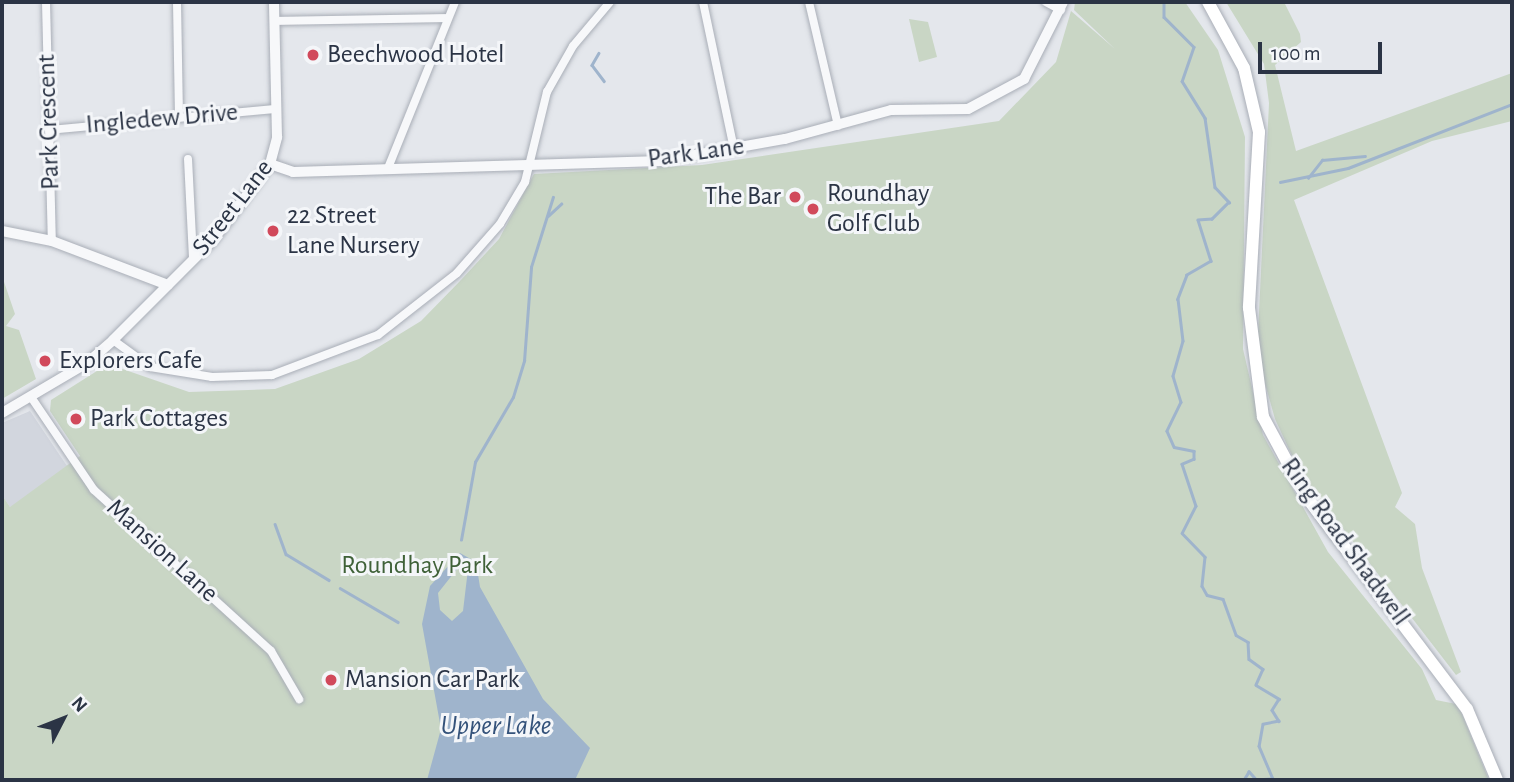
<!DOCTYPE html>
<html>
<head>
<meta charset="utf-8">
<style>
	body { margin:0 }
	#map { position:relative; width:1514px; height:782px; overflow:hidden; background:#e4e7ec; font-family:"Alegreya Sans",sans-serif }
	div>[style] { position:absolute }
	.built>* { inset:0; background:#d2d6de }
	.green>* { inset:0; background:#c9d6c5 }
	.water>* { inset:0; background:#9fb4cc }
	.stream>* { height:2.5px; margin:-1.25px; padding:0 1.25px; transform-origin:1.25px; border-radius:1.25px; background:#9fb4cc }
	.roads { filter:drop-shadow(0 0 2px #a9aeb7) drop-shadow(0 0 2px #a9aeb7) }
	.minor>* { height:8px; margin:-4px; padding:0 4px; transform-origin:4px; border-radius:4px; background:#f7f8fa }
	.tertiary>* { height:10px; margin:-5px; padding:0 5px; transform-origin:5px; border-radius:5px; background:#f7f8fa }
	.trunk>* { height:12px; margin:-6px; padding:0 6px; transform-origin:6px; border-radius:6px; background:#fff }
	.dots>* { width:19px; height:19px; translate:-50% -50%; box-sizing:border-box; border:4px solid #f4f6f9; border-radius:50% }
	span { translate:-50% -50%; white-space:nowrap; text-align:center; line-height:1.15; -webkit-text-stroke:6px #f4f6f9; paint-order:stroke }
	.poi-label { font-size:26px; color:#2b3445 }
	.left { translate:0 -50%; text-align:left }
	.right { translate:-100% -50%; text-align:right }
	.street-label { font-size:26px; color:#2b3445 }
	.park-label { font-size:26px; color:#3f6138 }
	.water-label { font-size:28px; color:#34527a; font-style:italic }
	.frame { position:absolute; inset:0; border:4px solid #2b3445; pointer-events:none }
	.north { position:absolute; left:28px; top:684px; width:70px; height:70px; -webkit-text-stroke:5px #f4f6f9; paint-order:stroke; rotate:48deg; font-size:19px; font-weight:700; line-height:28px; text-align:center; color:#2b3445 }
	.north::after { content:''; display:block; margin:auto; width:24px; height:32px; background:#2b3445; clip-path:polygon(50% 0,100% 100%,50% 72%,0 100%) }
	.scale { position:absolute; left:1258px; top:42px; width:124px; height:32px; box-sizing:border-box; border:4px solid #2b3445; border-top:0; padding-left:9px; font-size:21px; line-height:24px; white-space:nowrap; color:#2b3445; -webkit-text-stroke:5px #f4f6f9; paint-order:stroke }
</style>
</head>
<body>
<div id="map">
	<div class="built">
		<div style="clip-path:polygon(30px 411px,65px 463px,89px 495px,10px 507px,2px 495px,2px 423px)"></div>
	</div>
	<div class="green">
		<div style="clip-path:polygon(1075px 2px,1185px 2px,1218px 50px,1245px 137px,1243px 349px,1263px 435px,1328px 552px,1422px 669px,1436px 700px,1456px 704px,1462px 714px,1489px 780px,2px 780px,2px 495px,10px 507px,80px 456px,50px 411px,51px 400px,108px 364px,189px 392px,275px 389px,359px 359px,421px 321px,460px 281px,499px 239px,534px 174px,702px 165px,999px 121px,1056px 62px,1071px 11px,1115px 49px,1074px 10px)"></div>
		<div style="clip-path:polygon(1226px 2px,1284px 2px,1300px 34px,1301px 42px,1275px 65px,1296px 151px,1512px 73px,1512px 121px,1432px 141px,1294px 200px,1402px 493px,1395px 507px,1415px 524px,1422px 568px,1461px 672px,1456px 675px,1300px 473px,1275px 419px,1257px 355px,1269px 103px,1264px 64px)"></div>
		<div style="clip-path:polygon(909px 19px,928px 22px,937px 57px,919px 62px)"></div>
		<div style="clip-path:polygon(2px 276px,15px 314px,6px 326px,19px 330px,36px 379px,2px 399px)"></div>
	</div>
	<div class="water">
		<div style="clip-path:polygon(evenodd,460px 553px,476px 562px,480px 587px,543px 699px,590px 748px,575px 780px,427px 780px,441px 729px,422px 624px,430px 586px,460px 553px,461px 564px,468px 569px,463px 611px,452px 621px,440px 610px,438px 593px,461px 564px)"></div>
	</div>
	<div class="stream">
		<div style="left:1164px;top:2px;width:15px;rotate:90deg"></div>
		<div style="left:1164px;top:17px;width:42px;rotate:45deg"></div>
		<div style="left:1194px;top:47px;width:36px;rotate:109deg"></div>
		<div style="left:1182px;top:81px;width:44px;rotate:58.1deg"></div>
		<div style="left:1205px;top:118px;width:70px;rotate:81.8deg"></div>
		<div style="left:1215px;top:187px;width:21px;rotate:47deg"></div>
		<div style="left:1229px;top:202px;width:24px;rotate:135deg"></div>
		<div style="left:1212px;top:219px;width:14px;rotate:176deg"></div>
		<div style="left:1198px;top:220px;width:43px;rotate:72.4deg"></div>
		<div style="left:1211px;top:261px;width:28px;rotate:150deg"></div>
		<div style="left:1187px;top:275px;width:26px;rotate:111deg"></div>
		<div style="left:1178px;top:299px;width:42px;rotate:83.2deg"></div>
		<div style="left:1183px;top:341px;width:36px;rotate:106deg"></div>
		<div style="left:1173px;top:376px;width:27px;rotate:73deg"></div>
		<div style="left:1181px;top:402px;width:32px;rotate:116deg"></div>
		<div style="left:1167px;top:431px;width:17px;rotate:66deg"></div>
		<div style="left:1174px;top:447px;width:20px;rotate:11deg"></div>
		<div style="left:1194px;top:451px;width:8px;rotate:90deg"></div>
		<div style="left:1194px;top:459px;width:13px;rotate:157deg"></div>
		<div style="left:1182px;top:464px;width:44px;rotate:71.6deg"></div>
		<div style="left:1196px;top:506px;width:30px;rotate:117deg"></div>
		<div style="left:1182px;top:533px;width:33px;rotate:46deg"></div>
		<div style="left:1205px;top:557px;width:29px;rotate:96deg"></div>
		<div style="left:1202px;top:586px;width:10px;rotate:61deg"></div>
		<div style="left:1207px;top:595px;width:16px;rotate:14deg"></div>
		<div style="left:1223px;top:599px;width:38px;rotate:70deg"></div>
		<div style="left:1236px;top:635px;width:14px;rotate:30deg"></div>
		<div style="left:1248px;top:642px;width:17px;rotate:87deg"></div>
		<div style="left:1249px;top:659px;width:17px;rotate:36deg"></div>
		<div style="left:1263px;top:669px;width:17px;rotate:114deg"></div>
		<div style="left:1256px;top:685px;width:27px;rotate:31deg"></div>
		<div style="left:1279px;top:699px;width:13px;rotate:122deg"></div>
		<div style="left:1272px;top:710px;width:13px;rotate:58deg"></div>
		<div style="left:1279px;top:721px;width:16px;rotate:169deg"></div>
		<div style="left:1263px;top:724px;width:22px;rotate:100deg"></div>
		<div style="left:1259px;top:746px;width:36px;rotate:67deg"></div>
		<div style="left:1273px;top:779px;width:17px;rotate:177deg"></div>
		<div style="left:1256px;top:780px;width:11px;rotate:-131deg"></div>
		<div style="left:1249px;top:772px;width:9px;rotate:122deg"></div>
		<div style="left:599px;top:53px;width:14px;rotate:120deg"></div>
		<div style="left:592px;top:65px;width:20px;rotate:53deg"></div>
		<div style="left:1308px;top:178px;width:23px;rotate:-52deg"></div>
		<div style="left:1322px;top:160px;width:43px;rotate:-5.3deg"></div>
		<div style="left:1280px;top:182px;width:69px;rotate:-11.6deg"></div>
		<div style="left:1348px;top:168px;width:176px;rotate:-21.3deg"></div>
		<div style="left:548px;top:216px;width:18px;rotate:-43deg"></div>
		<div style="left:275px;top:524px;width:32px;rotate:70deg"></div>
		<div style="left:286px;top:554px;width:50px;rotate:31.2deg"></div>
		<div style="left:461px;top:540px;width:79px;rotate:-79.8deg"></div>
		<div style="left:475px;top:462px;width:75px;rotate:-59.7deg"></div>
		<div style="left:513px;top:397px;width:38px;rotate:-73deg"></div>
		<div style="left:524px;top:361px;width:94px;rotate:-85.7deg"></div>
		<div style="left:531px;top:267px;width:73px;rotate:-72.6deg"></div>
		<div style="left:340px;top:588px;width:67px;rotate:30.4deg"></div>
	</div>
	<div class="roads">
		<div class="minor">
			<div style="left:46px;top:2px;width:239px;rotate:88.6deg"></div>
			<div style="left:177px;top:2px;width:113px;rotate:89deg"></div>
			<div style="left:703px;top:2px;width:150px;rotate:78.1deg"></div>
			<div style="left:809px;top:2px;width:127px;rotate:76.8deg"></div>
			<div style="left:1046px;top:2px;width:17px;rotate:28deg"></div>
			<div style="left:275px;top:21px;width:170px;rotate:-1deg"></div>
			<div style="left:49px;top:130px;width:228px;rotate:-5.3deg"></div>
			<div style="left:188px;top:159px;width:100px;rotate:87.1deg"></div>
			<div style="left:388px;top:168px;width:179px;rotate:-68deg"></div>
			<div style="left:113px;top:340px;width:46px;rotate:36.1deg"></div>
			<div style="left:150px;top:367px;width:63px;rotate:9.2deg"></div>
			<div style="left:212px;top:377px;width:60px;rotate:-1.9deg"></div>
			<div style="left:272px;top:375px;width:113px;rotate:-20.7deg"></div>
			<div style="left:378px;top:335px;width:100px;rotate:-38.1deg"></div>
			<div style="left:457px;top:273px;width:65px;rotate:-48.7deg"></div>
			<div style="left:500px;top:224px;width:49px;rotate:-59.2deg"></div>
			<div style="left:525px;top:182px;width:93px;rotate:-76.3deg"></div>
			<div style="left:547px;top:92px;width:53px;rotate:-60.5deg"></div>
			<div style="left:573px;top:46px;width:57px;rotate:-49.9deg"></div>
			<div style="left:31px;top:397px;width:112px;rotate:55.9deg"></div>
			<div style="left:94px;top:490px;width:239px;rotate:42.3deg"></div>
			<div style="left:271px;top:651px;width:56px;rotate:59.7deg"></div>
		</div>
		<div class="tertiary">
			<div style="left:270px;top:164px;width:24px;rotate:19deg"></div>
			<div style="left:293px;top:172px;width:368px;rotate:-1.7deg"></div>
			<div style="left:661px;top:161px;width:126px;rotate:-10.1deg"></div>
			<div style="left:785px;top:139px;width:110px;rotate:-15.3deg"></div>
			<div style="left:891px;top:110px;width:77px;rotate:-0.7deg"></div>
			<div style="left:968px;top:109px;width:64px;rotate:-28.2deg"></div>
			<div style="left:1024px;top:79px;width:86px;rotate:-63.1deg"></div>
			<div style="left:2px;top:231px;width:51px;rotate:11.3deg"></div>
			<div style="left:52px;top:241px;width:124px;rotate:20.8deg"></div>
			<div style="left:2px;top:413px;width:99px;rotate:-30.5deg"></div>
			<div style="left:87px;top:363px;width:35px;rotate:-41deg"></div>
			<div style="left:113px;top:340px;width:141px;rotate:-45deg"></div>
			<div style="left:213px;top:240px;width:95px;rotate:-53.1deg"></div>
			<div style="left:270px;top:164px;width:28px;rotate:-75deg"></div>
			<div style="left:277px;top:137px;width:135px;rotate:-91.3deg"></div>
		</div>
		<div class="trunk">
			<div style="left:1208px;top:2px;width:75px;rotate:61.4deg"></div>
			<div style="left:1244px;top:68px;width:66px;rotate:76.8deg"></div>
			<div style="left:1259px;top:132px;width:176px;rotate:93.3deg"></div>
			<div style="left:1249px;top:308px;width:110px;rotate:82.7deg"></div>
			<div style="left:1263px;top:417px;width:89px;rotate:61.7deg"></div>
			<div style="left:1305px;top:495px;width:268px;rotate:52.9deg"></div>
			<div style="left:1467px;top:709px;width:77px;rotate:67.1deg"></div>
		</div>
	</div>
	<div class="dots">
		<div style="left:313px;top:55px;background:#d1495b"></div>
		<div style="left:795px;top:197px;background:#d1495b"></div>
		<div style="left:813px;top:209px;background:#d1495b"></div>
		<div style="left:273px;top:231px;background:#d1495b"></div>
		<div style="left:45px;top:361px;background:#d1495b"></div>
		<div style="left:76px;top:419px;background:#d1495b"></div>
		<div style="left:331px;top:680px;background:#d1495b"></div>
	</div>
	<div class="poi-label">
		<span class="left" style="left:327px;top:55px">Beechwood Hotel</span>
		<span class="left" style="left:827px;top:209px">Roundhay<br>Golf Club</span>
		<span class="right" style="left:781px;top:197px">The Bar</span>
		<span class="left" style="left:287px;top:231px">22 Street<br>Lane Nursery</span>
		<span class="left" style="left:59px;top:361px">Explorers Cafe</span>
		<span class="left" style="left:90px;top:419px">Park Cottages</span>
		<span class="left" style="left:345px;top:680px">Mansion Car Park</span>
	</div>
	<div class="street-label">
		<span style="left:162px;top:119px;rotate:-5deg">Ingledew Drive</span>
		<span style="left:49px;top:122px;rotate:-92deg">Park Crescent</span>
		<span style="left:696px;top:153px;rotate:-8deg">Park Lane</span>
		<span style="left:233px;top:208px;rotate:-52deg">Street Lane</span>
		<span style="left:1345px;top:542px;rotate:54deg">Ring Road Shadwell</span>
		<span style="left:162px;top:551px;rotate:42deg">Mansion Lane</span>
	</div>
	<div class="park-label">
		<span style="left:417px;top:566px">Roundhay Park</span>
	</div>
	<div class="water-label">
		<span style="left:496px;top:726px">Upper Lake</span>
	</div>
	<div class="frame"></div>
	<div class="north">N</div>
	<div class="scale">100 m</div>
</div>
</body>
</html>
